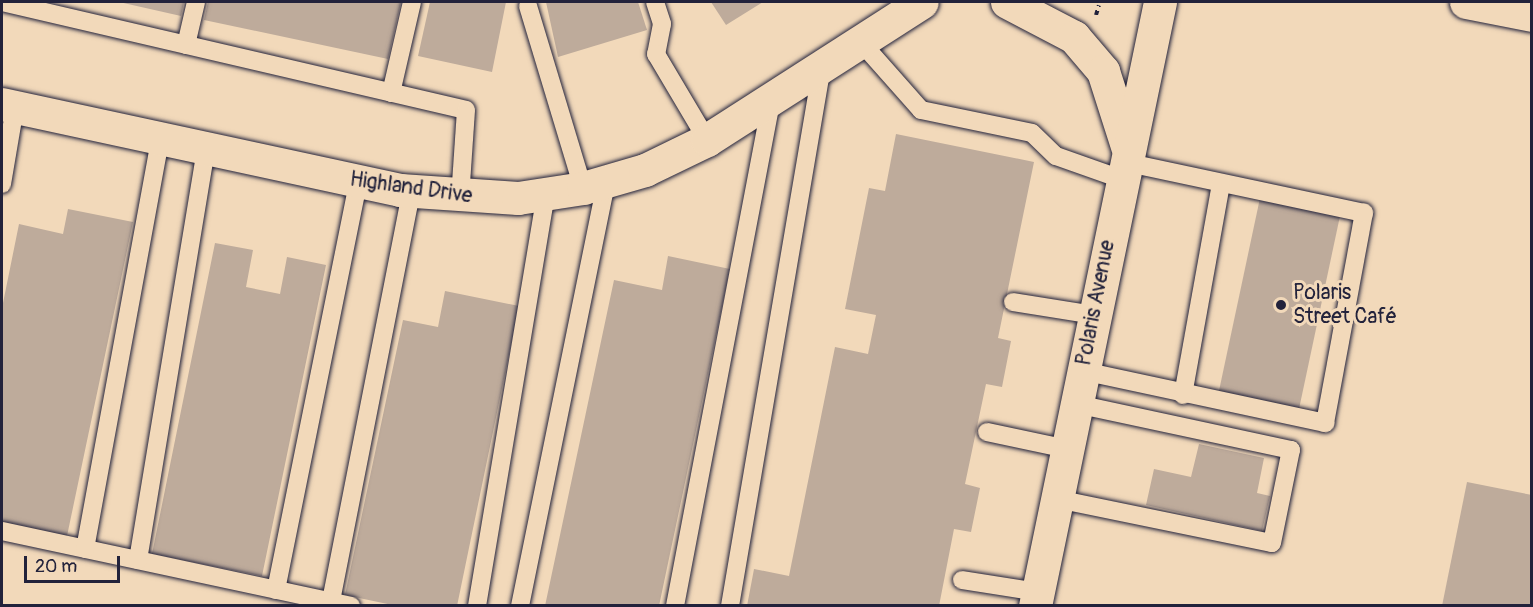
<!DOCTYPE html>
<html>
<head>
<meta charset="utf-8">
<style>
	body { margin:0 }
	#map { position:relative; width:1533px; height:607px; overflow:hidden; background:#f2d9ba; font-family:Pangolin,sans-serif }
	div>[style] { position:absolute }
	.building>* { inset:0; background:#beab9b; transform-origin:0 0 }
	.path>* { height:4px; margin-top:-2px; transform-origin:0; background:repeating-linear-gradient(90deg,#22223b 0 4.5px,transparent 0 9px) }
	.roads { filter:drop-shadow(0 0 2px #22223b) drop-shadow(0 0 2px #22223b) }
	.service>* { height:18px; margin:-9px; padding:0 9px; transform-origin:9px; border-radius:9px; background:#f2d9ba }
	.minor>* { height:33px; margin:-16.5px; padding:0 16.5px; transform-origin:16.5px; border-radius:16.5px; background:#f2d9ba }
	.tertiary>* { height:33px; margin:-16.5px; padding:0 16.5px; transform-origin:16.5px; border-radius:16.5px; background:#f2d9ba }
	.dots>* { width:16px; height:16px; translate:-50% -50%; box-sizing:border-box; border:3px solid #f2d9ba; border-radius:50% }
	span { translate:-50% -50%; white-space:nowrap; text-align:center; line-height:1.15; -webkit-text-stroke:6px #f2d9ba; paint-order:stroke }
	.street-label { font-size:21px; color:#22223b }
	.poi-label { font-size:21px; color:#22223b }
	.left { translate:0 -50%; text-align:left }
	.frame { position:absolute; inset:0; border:3px solid #22223b; pointer-events:none }
	.scale { position:absolute; left:24px; top:556px; width:96px; height:27px; box-sizing:border-box; border:3px solid #22223b; border-top:0; padding-left:8px; font-size:18px; line-height:21px; white-space:nowrap; color:#22223b; -webkit-text-stroke:4px #f2d9ba; paint-order:stroke }
</style>
</head>
<body>
<div id="map">
	<div class="building">
		<div style="clip-path:polygon(119px 2px,184px 2px,181px 16px)"></div>
		<div style="clip-path:polygon(208px 2px,401px 2px,388px 59px,204px 20px)"></div>
		<div style="clip-path:polygon(430px 2px,506px 2px,492px 72px,418px 56px)"></div>
		<div style="clip-path:polygon(546px 2px,638px 2px,647px 30px,558px 57px)"></div>
		<div style="clip-path:polygon(711px 2px,763px 2px,726px 25px)"></div>
		<div style="clip-path:polygon(896px 134px,1034px 162px,998px 338px,1011px 341px,1002px 387px,986px 384px,965px 484px,980px 488px,971px 532px,954px 529px,939px 606px,747px 606px,754px 569px,789px 576px,835px 347px,868px 354px,876px 315px,845px 309px,869px 188px,885px 191px)"></div>
		<div style="left:1260px;top:198px;width:82px;height:201px;rotate:12deg"></div>
		<div style="clip-path:polygon(68px 209px,133px 222px,67px 536px,2px 522px,2px 308px,19px 224px,63px 234px)"></div>
		<div style="clip-path:polygon(215px 243px,253px 250px,246px 287px,280px 294px,287px 257px,326px 265px,262px 576px,152px 554px)"></div>
		<div style="clip-path:polygon(668px 256px,730px 269px,659px 606px,545px 606px,614px 280px,662px 290px)"></div>
		<div style="clip-path:polygon(445px 291px,519px 306px,457px 606px,397px 606px,345px 595px,403px 320px,438px 327px)"></div>
		<div style="clip-path:polygon(1199px 444px,1264px 458px,1257px 493px,1270px 496px,1262px 531px,1146px 505px,1154px 469px,1191px 477px)"></div>
		<div style="clip-path:polygon(1467px 482px,1532px 495px,1532px 606px,1442px 606px)"></div>
	</div>
	<div class="path">
		<div style="left:1096px;top:15px;width:10px;rotate:-73deg"></div>
	</div>
	<div class="roads">
		<div class="service">
			<div style="left:2px;top:2px;width:476px;rotate:13.1deg"></div>
			<div style="left:466px;top:110px;width:88px;rotate:93.9deg"></div>
			<div style="left:655px;top:2px;width:23px;rotate:72deg"></div>
			<div style="left:662px;top:24px;width:31px;rotate:101deg"></div>
			<div style="left:656px;top:54px;width:100px;rotate:59.3deg"></div>
			<div style="left:528px;top:6px;width:190px;rotate:73.2deg"></div>
			<div style="left:860px;top:41px;width:92px;rotate:48.5deg"></div>
			<div style="left:921px;top:110px;width:113px;rotate:11.7deg"></div>
			<div style="left:1032px;top:133px;width:33px;rotate:44deg"></div>
			<div style="left:1056px;top:156px;width:69px;rotate:19.5deg"></div>
			<div style="left:186px;top:45px;width:44px;rotate:-76.9deg"></div>
			<div style="left:391px;top:93px;width:93px;rotate:-77deg"></div>
			<div style="left:2px;top:184px;width:78px;rotate:-80.4deg"></div>
			<div style="left:1013px;top:302px;width:82px;rotate:9.1deg"></div>
			<div style="left:1083px;top:371px;width:248px;rotate:12.1deg"></div>
			<div style="left:1325px;top:423px;width:214px;rotate:-79.5deg"></div>
			<div style="left:1364px;top:213px;width:244px;rotate:-168deg"></div>
			<div style="left:1183px;top:395px;width:215px;rotate:-79.8deg"></div>
			<div style="left:987px;top:432px;width:82px;rotate:12deg"></div>
			<div style="left:1057px;top:499px;width:219px;rotate:11.6deg"></div>
			<div style="left:1272px;top:543px;width:95px;rotate:-78.5deg"></div>
			<div style="left:1291px;top:450px;width:220px;rotate:-167.9deg"></div>
			<div style="left:2px;top:531px;width:357px;rotate:12.1deg"></div>
			<div style="left:85px;top:549px;width:417px;rotate:-79.6deg"></div>
			<div style="left:138px;top:560px;width:417px;rotate:-80.6deg"></div>
			<div style="left:962px;top:580px;width:77px;rotate:9deg"></div>
			<div style="left:276px;top:590px;width:416px;rotate:-78.6deg"></div>
			<div style="left:331px;top:601px;width:417px;rotate:-78.9deg"></div>
			<div style="left:477px;top:606px;width:418px;rotate:-80.5deg"></div>
			<div style="left:520px;top:606px;width:433px;rotate:-78.5deg"></div>
			<div style="left:675px;top:606px;width:518px;rotate:-79.21deg"></div>
			<div style="left:730px;top:606px;width:548px;rotate:-80.33deg"></div>
		</div>
		<div class="minor">
			<div style="left:1466px;top:2px;width:67px;rotate:11.1deg"></div>
			<div style="left:2px;top:104px;width:407px;rotate:12.2deg"></div>
			<div style="left:400px;top:190px;width:118px;rotate:3.9deg"></div>
			<div style="left:518px;top:198px;width:66px;rotate:-8.7deg"></div>
			<div style="left:583px;top:188px;width:65px;rotate:-16.2deg"></div>
			<div style="left:645px;top:170px;width:69px;rotate:-25.8deg"></div>
			<div style="left:707px;top:140px;width:255px;rotate:-32.7deg"></div>
		</div>
		<div class="tertiary">
			<div style="left:1007px;top:2px;width:76px;rotate:27.6deg"></div>
			<div style="left:1074px;top:37px;width:45px;rotate:49.5deg"></div>
			<div style="left:1103px;top:71px;width:79px;rotate:72.3deg"></div>
			<div style="left:1035px;top:606px;width:617px;rotate:-78.31deg"></div>
		</div>
	</div>
	<div class="dots">
		<div style="left:1281px;top:305px;background:#22223b"></div>
	</div>
	<div class="street-label">
		<span style="left:411px;top:188px;rotate:8deg">Highland Drive</span>
		<span style="left:1096px;top:303px;rotate:-79deg">Polaris Avenue</span>
	</div>
	<div class="poi-label">
		<span class="left" style="left:1293px;top:305px">Polaris<br>Street Café</span>
	</div>
	<div class="frame"></div>
	<div class="scale">20 m</div>
</div>
</body>
</html>
